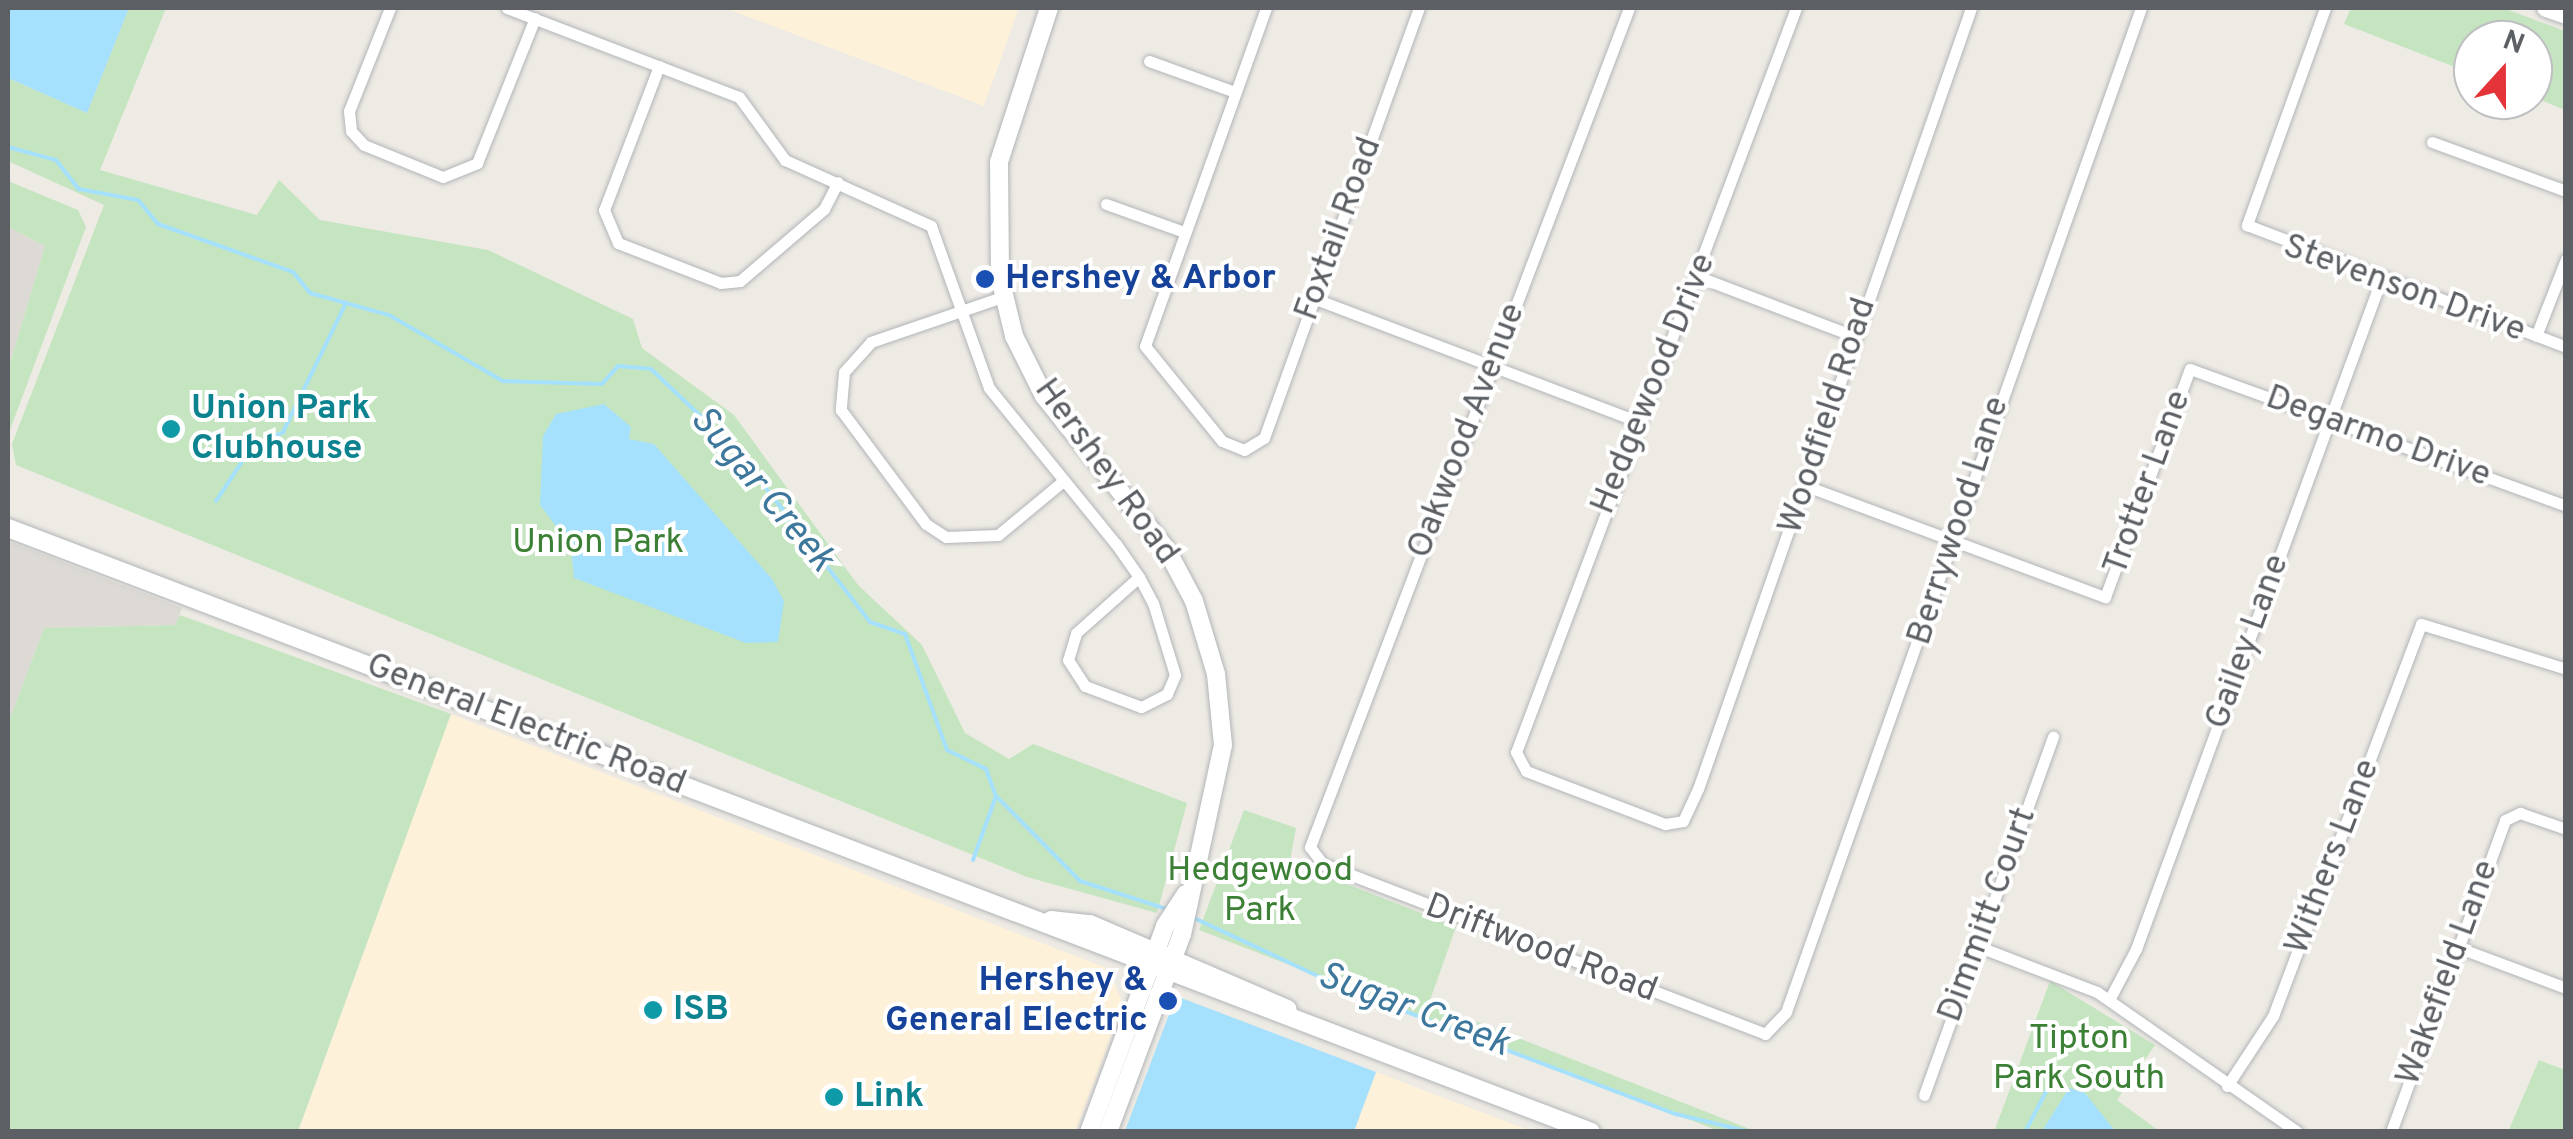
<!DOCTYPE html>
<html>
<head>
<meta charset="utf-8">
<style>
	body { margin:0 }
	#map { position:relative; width:2573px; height:1139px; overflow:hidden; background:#eeeae4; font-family:Overpass,sans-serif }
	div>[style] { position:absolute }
	.commercial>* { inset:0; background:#fdf1da }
	.industrial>* { inset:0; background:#dddad6 }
	.green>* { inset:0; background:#c5e5c1 }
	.water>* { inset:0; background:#a5e0fc }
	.stream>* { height:4px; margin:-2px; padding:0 2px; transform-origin:2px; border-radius:2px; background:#a5e0fc }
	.roads { filter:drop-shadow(0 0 2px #b1b5b8) drop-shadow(0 0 2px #b1b5b8) }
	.street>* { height:11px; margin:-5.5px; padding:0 5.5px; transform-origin:5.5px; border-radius:5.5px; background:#fff }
	.secondary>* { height:18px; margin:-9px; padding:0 9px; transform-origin:9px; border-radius:9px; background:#fff }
	.dots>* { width:28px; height:28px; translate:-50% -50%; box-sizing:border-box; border:5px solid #fff; border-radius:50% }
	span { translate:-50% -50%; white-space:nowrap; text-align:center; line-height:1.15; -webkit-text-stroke:8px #fff; paint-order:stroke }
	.street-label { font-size:35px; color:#5c6064 }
	.transit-label { font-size:35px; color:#164399; font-weight:700 }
	.left { translate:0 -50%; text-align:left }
	.right { translate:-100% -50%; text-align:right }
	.culture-label { font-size:35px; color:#0d838f; font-weight:700 }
	.park-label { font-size:35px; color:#3c8036 }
	.water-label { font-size:38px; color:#3d779c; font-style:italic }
	.frame { position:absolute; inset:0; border:10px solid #5c6064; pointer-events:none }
	.north { position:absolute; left:2453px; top:20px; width:100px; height:100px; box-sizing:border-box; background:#fff; border:2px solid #bebfc1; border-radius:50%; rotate:21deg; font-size:28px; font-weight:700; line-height:40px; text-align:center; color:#5c6064 }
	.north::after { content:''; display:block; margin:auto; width:35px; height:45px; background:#e4343a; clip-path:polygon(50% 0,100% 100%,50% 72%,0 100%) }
</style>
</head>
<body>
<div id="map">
	<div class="commercial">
		<div style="clip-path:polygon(725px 8px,1019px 8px,984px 106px)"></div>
		<div style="clip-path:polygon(451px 714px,1109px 969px,1123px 1004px,1076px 1131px,298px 1132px)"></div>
		<div style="clip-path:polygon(1376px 1072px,1531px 1131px,1354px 1132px)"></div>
	</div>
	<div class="industrial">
		<div style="clip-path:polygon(8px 227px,45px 246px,8px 370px)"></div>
		<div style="clip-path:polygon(8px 541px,182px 608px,176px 625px,44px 628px,8px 724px)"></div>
	</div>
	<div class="green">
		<div style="clip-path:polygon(129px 8px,166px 8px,100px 170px,257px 215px,279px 180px,320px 220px,488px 250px,633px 319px,642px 348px,734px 415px,858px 585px,922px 645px,965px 733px,1009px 759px,1033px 744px,1187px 803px,1157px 913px,1027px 877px,16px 465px,12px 444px,104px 205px,8px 161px,8px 78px,87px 113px)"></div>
		<div style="clip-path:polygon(2351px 8px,2503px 8px,2565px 31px,2565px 110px,2533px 97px,2533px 40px,2473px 40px,2473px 74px,2344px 24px)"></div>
		<div style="clip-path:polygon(8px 181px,78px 210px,86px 227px,8px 435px,8px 370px,45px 246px,8px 227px)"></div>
		<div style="clip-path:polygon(180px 615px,451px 714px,298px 1131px,8px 1131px,8px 724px,44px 628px,175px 625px)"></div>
		<div style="clip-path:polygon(1244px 810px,1296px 828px,1290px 861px,1300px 876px,1334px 879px,1456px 927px,1429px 1003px,1755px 1131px,1719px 1131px,1199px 930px)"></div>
		<div style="clip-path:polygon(2050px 981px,2155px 1045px,2117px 1100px,2159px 1131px,1994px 1132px)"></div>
		<div style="clip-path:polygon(2539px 1060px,2565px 1070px,2565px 1131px,2508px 1132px)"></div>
	</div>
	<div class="water">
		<div style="clip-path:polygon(8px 8px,129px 8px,87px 113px,8px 78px)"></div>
		<div style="clip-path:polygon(604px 404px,631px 427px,629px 439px,654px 444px,772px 579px,784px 601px,778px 642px,746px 643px,574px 578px,571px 546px,540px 505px,543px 436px,556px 414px)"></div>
		<div style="clip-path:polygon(1176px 996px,1376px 1072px,1354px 1131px,1125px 1131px)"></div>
		<div style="clip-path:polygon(2069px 1088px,2085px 1093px,2115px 1131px,2042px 1131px)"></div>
	</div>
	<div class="stream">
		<div style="left:8px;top:147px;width:50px;rotate:15.2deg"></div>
		<div style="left:56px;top:160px;width:37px;rotate:52deg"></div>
		<div style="left:79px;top:189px;width:60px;rotate:10.6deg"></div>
		<div style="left:138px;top:200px;width:31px;rotate:50deg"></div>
		<div style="left:158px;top:224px;width:143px;rotate:19.6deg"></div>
		<div style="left:293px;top:272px;width:27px;rotate:51deg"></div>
		<div style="left:310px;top:293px;width:82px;rotate:15.6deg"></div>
		<div style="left:389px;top:315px;width:132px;rotate:30.1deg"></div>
		<div style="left:503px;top:381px;width:99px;rotate:1.7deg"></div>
		<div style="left:602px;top:384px;width:24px;rotate:-48deg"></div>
		<div style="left:618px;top:366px;width:33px;rotate:5deg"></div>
		<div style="left:651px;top:369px;width:119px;rotate:43.6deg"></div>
		<div style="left:737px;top:451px;width:217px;rotate:52.1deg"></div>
		<div style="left:870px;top:622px;width:37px;rotate:19deg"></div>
		<div style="left:905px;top:634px;width:123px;rotate:70.1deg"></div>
		<div style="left:947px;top:750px;width:43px;rotate:26deg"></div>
		<div style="left:986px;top:769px;width:29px;rotate:70deg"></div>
		<div style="left:996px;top:796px;width:120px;rotate:45.3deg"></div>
		<div style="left:1080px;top:881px;width:95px;rotate:17.9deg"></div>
		<div style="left:216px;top:501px;width:67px;rotate:-56.5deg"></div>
		<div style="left:253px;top:445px;width:33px;rotate:-23deg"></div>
		<div style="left:283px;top:432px;width:144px;rotate:-64deg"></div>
		<div style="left:973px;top:860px;width:68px;rotate:-70.2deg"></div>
		<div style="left:1194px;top:918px;width:162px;rotate:25.1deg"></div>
		<div style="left:1341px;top:987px;width:358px;rotate:20.8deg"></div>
		<div style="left:1676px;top:1114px;width:76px;rotate:13.7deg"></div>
		<div style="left:2025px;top:1132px;width:47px;rotate:-62.4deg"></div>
	</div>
	<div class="roads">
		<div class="street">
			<div style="left:390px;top:8px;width:111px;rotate:111.7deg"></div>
			<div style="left:349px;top:111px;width:20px;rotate:84deg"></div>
			<div style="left:351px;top:131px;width:19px;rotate:47deg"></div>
			<div style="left:364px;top:145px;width:85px;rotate:22.1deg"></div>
			<div style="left:443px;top:177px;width:37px;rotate:-22deg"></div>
			<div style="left:477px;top:163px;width:156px;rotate:-68.2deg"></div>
			<div style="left:507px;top:8px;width:248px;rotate:21deg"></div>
			<div style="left:739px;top:97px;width:78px;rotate:53.9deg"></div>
			<div style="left:785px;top:160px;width:160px;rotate:24.3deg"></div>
			<div style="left:931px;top:226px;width:172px;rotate:70.3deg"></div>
			<div style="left:989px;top:388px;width:201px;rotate:50.9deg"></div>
			<div style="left:1116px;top:544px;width:40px;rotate:55.1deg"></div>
			<div style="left:1139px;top:577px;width:30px;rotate:62deg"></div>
			<div style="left:1153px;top:603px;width:75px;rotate:73deg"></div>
			<div style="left:1175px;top:675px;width:21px;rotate:113deg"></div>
			<div style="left:1167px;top:694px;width:29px;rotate:153deg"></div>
			<div style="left:1141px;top:707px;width:60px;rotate:-159.4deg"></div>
			<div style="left:1085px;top:686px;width:31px;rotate:-123deg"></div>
			<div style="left:1068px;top:660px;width:28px;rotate:-73deg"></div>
			<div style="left:1076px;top:633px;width:84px;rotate:-41.6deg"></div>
			<div style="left:1266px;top:8px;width:359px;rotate:109.7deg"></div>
			<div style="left:1145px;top:346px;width:122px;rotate:51deg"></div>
			<div style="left:1222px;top:441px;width:24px;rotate:22deg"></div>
			<div style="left:1244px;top:450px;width:23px;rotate:-31deg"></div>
			<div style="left:1264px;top:438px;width:457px;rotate:-70.2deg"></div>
			<div style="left:1629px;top:8px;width:898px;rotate:110.82deg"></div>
			<div style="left:1310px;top:847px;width:21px;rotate:53deg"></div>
			<div style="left:1323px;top:864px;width:474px;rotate:21deg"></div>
			<div style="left:1765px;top:1034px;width:30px;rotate:-46deg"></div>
			<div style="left:1786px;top:1012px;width:1065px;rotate:-70.53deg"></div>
			<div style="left:1796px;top:8px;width:795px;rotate:110.62deg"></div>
			<div style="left:1516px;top:752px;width:21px;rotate:62deg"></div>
			<div style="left:1526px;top:771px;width:149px;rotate:20.9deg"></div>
			<div style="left:1665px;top:824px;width:18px;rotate:-9deg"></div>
			<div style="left:1683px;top:821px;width:35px;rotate:-65deg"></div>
			<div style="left:1698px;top:789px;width:827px;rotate:-70.73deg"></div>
			<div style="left:2325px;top:8px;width:231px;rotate:109.8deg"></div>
			<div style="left:2247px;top:225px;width:342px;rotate:20.9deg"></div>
			<div style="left:1149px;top:61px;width:91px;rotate:19.8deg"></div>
			<div style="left:659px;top:66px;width:154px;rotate:110.9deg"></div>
			<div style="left:604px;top:210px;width:36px;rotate:67deg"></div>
			<div style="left:618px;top:243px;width:110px;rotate:21.2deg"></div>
			<div style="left:721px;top:283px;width:19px;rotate:-6deg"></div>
			<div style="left:740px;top:281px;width:111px;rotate:-40.6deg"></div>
			<div style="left:824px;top:209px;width:30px;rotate:-63deg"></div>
			<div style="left:2432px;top:142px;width:143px;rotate:20.1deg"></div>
			<div style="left:1106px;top:204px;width:83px;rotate:19.7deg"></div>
			<div style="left:1699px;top:277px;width:163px;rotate:20.9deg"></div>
			<div style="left:1005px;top:296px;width:142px;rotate:161.1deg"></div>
			<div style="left:871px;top:342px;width:40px;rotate:132deg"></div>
			<div style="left:844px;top:372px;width:38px;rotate:95deg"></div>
			<div style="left:841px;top:410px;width:142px;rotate:53.3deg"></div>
			<div style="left:926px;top:524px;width:24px;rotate:33deg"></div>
			<div style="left:946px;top:537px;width:52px;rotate:-2.2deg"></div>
			<div style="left:998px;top:535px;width:83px;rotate:-39.6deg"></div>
			<div style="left:1313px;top:298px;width:346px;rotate:20.8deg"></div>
			<div style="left:2536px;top:336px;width:83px;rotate:-68.7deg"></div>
			<div style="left:1809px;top:487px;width:316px;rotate:20.4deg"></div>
			<div style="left:2105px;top:597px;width:243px;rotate:-69.6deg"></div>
			<div style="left:2190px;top:369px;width:400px;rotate:20deg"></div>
			<div style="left:1977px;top:946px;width:129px;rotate:21deg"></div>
			<div style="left:2097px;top:992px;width:245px;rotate:34.9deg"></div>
			<div style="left:2457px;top:947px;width:116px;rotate:20.6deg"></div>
			<div style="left:2109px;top:1000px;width:58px;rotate:-62.1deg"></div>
			<div style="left:2136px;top:949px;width:712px;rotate:-69.89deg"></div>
			<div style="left:2227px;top:1086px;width:84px;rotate:-56.7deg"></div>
			<div style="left:2273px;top:1016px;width:419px;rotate:-69.3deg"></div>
			<div style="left:2421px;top:624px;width:152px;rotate:17.2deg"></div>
			<div style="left:1924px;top:1095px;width:381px;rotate:-70.2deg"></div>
			<div style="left:2391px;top:1132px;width:332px;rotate:-69.9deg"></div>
			<div style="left:2505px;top:820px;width:17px;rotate:-25deg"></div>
			<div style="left:2520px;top:813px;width:49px;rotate:19.2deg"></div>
		</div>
		<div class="secondary">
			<div style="left:1049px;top:8px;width:162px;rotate:108deg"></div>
			<div style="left:999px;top:162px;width:116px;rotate:89.5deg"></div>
			<div style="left:1000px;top:278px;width:60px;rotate:76.4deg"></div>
			<div style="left:1014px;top:336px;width:67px;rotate:63.4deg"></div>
			<div style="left:1044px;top:396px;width:197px;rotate:51.4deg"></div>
			<div style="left:1167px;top:550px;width:58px;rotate:62.1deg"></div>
			<div style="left:1194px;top:601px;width:76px;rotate:73.2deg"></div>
			<div style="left:1216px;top:674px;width:71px;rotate:84.4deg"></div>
			<div style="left:1223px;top:745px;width:193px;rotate:102.2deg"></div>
			<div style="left:1182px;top:934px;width:211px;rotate:110.5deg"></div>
			<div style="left:2546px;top:8px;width:21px;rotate:19deg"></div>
			<div style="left:8px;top:528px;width:1694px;rotate:20.88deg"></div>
			<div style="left:1051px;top:920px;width:39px;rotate:6deg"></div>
			<div style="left:1090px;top:924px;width:215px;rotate:23.3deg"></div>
			<div style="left:1089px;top:1132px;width:220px;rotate:-69.7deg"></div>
			<div style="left:1165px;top:926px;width:38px;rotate:-57deg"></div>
		</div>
	</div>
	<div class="dots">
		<div style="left:985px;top:279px;background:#1a4fb4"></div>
		<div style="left:171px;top:429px;background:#0f9aa8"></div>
		<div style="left:1168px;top:1001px;background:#1a4fb4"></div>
		<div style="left:653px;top:1010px;background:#0f9aa8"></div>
		<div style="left:834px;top:1097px;background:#0f9aa8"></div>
	</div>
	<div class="street-label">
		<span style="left:1339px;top:229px;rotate:-70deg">Foxtail Road</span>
		<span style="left:2404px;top:289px;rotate:20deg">Stevenson Drive</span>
		<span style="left:1654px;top:384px;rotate:-68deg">Hedgewood Drive</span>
		<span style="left:1828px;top:416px;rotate:-72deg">Woodfield Road</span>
		<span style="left:1467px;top:431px;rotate:-69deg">Oakwood Avenue</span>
		<span style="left:2378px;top:437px;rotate:20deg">Degarmo Drive</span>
		<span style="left:1106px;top:472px;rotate:54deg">Hershey Road</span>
		<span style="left:2148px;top:483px;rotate:-70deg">Trotter Lane</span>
		<span style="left:1959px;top:521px;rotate:-72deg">Berrywood Lane</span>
		<span style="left:2248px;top:642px;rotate:-70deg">Gailey Lane</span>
		<span style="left:526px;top:725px;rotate:21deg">General Electric Road</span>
		<span style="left:2333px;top:857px;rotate:-69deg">Withers Lane</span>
		<span style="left:1988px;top:915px;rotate:-70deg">Dimmitt Court</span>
		<span style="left:1541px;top:949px;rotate:21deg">Driftwood Road</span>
		<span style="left:2448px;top:973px;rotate:-70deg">Wakefield Lane</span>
	</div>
	<div class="transit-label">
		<span class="left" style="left:1005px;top:279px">Hershey &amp; Arbor</span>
		<span class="right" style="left:1148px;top:1001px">Hershey &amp;<br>General Electric</span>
	</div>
	<div class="culture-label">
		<span class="left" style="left:191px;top:429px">Union Park<br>Clubhouse</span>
		<span class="left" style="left:673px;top:1010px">ISB</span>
		<span class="left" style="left:854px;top:1097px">Link</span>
	</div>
	<div class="park-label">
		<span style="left:598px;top:543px">Union Park</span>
		<span style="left:1260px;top:891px">Hedgewood<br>Park</span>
		<span style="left:2079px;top:1059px">Tipton<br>Park South</span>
	</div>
	<div class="water-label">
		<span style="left:761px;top:490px;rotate:50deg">Sugar Creek</span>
		<span style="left:1413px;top:1011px;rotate:21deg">Sugar Creek</span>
	</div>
	<div class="frame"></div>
	<div class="north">N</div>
</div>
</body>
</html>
